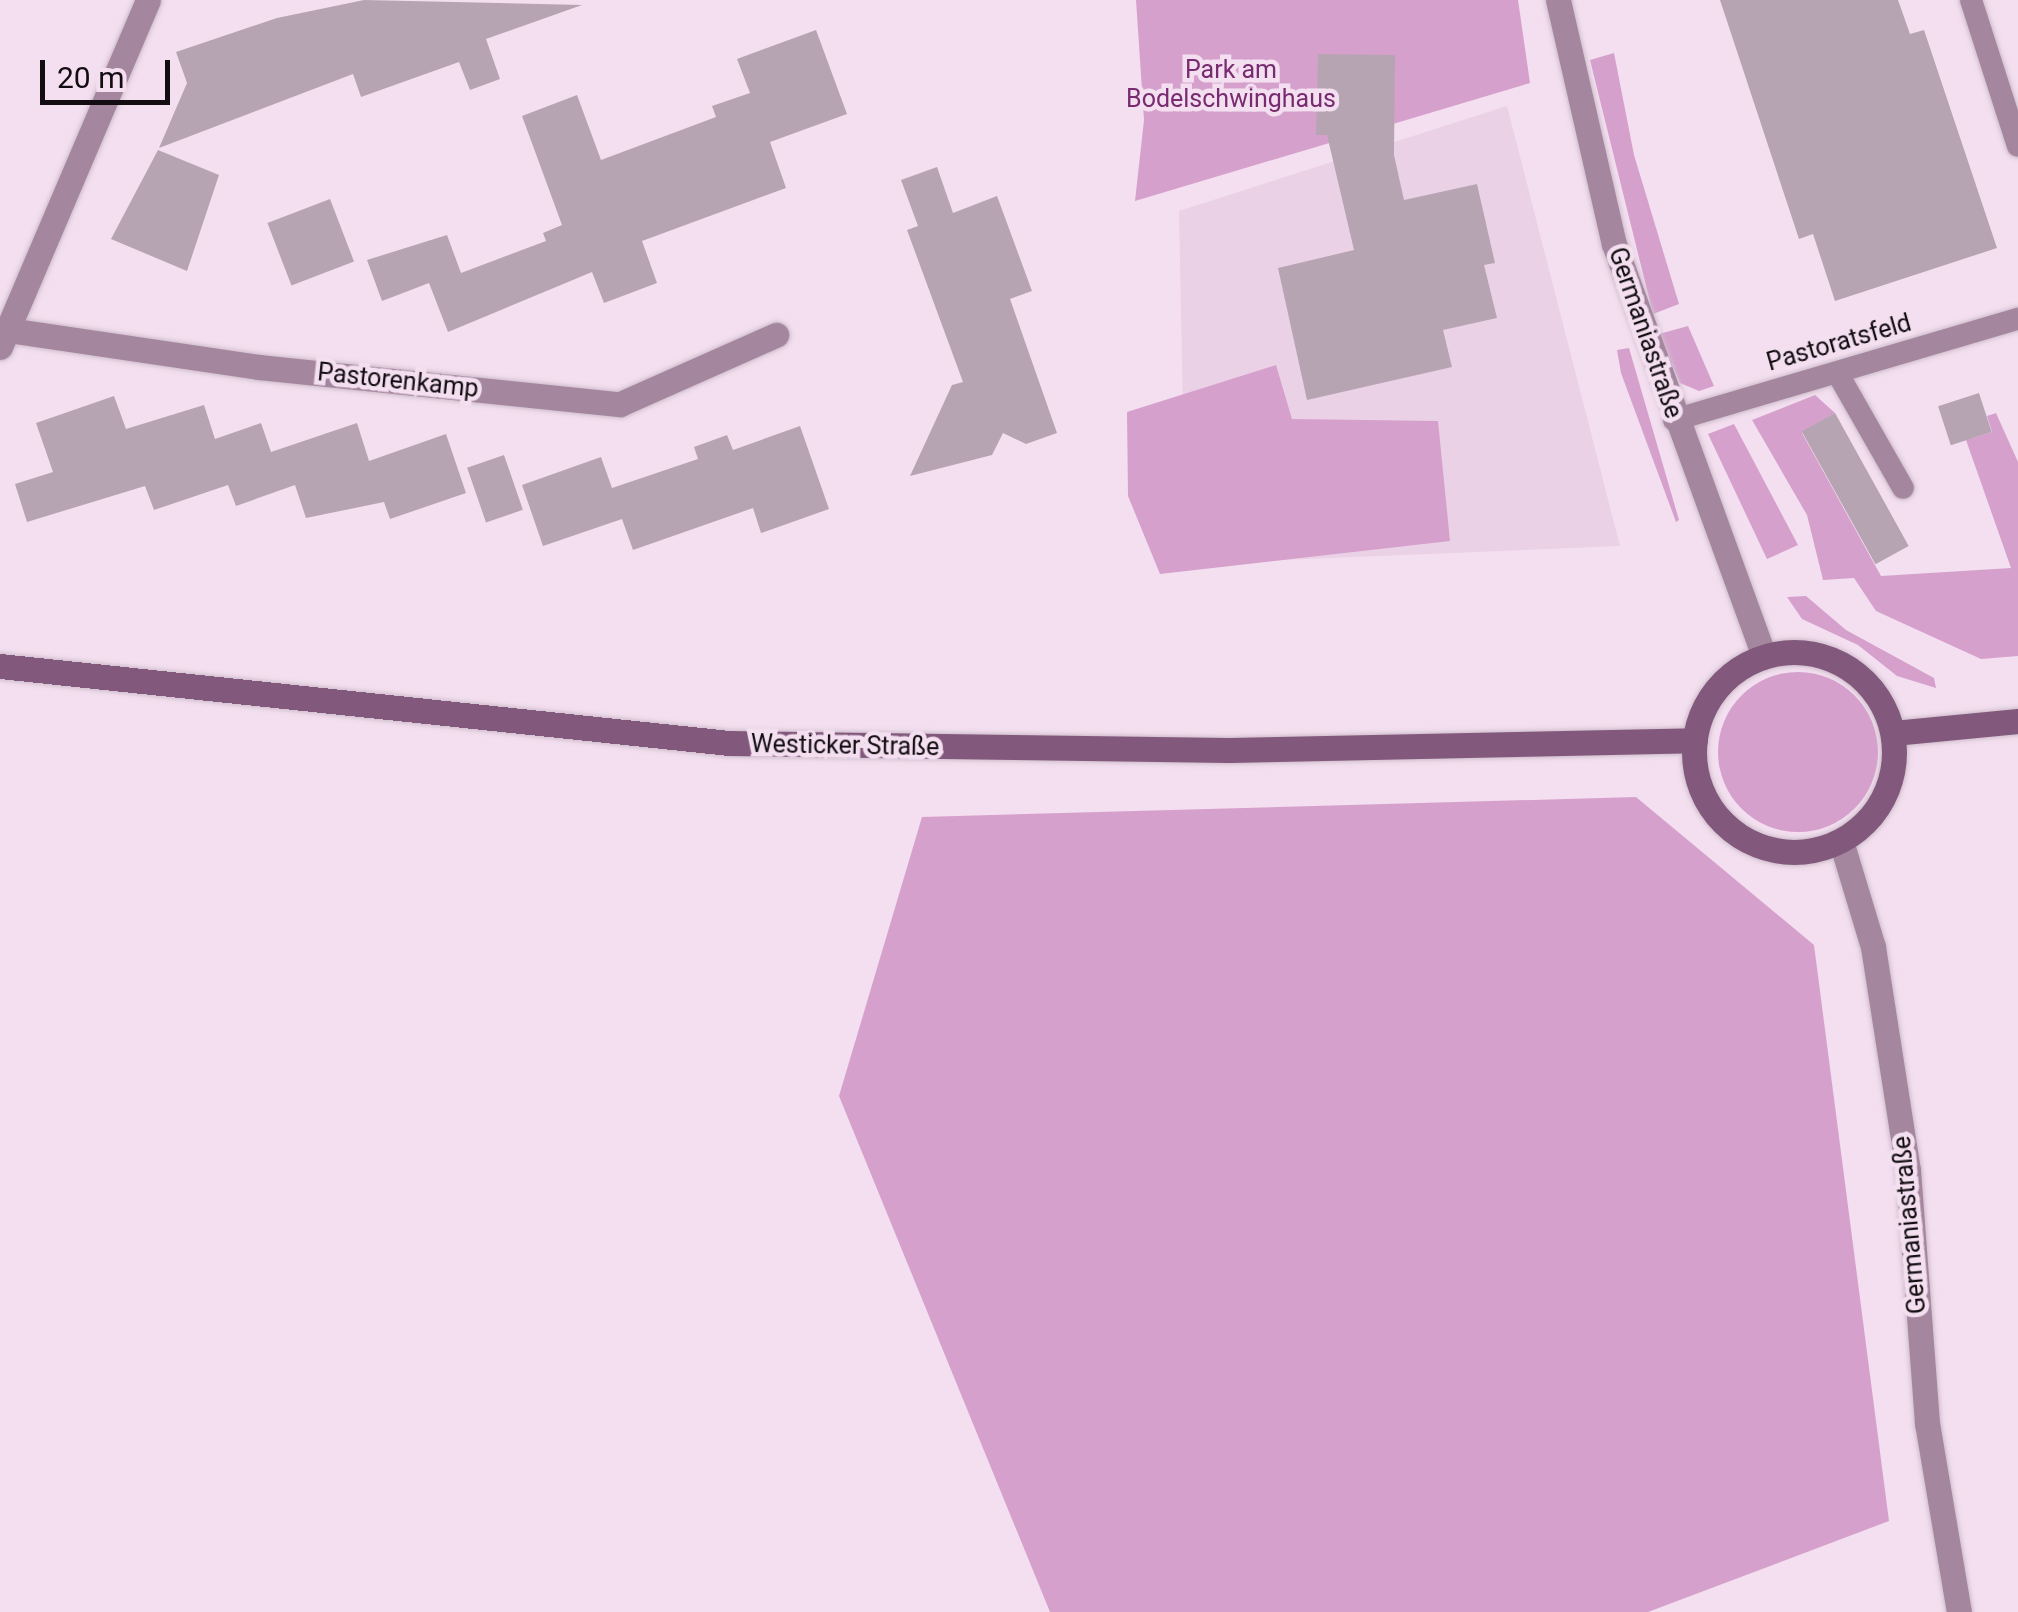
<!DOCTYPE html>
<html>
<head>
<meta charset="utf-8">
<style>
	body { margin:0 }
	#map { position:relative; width:2018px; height:1612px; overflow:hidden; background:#f3dfef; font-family:Roboto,sans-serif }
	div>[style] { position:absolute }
	.built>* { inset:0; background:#ebd1e6 }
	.green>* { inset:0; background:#d6a0cd }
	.round { border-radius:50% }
	.building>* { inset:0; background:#b7a4b3; transform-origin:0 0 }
	.roads { filter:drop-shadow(0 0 2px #cfbdcc) drop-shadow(0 0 2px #cfbdcc) }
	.lane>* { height:22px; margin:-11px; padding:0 11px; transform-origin:11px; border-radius:11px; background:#a4879f }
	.street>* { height:25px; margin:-12.5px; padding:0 12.5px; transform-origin:12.5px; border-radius:12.5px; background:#a4879f }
	.secondary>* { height:25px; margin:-12.5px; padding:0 12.5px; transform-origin:12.5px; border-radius:12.5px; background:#82597c }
	.secondary>.ring { margin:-12.5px; padding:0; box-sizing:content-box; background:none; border:25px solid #82597c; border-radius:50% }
	span { translate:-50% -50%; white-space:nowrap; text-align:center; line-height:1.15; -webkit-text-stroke:9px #f3dfef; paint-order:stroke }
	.park-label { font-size:25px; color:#782b70 }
	.street-label { font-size:25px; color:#130d12 }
	.scale { position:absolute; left:40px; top:60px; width:130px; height:45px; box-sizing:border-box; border:5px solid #130d12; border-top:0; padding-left:12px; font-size:30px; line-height:35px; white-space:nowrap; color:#130d12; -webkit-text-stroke:8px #f3dfef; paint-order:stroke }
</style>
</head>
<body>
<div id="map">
	<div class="built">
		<div style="clip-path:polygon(1507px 106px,1620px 546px,1186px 564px,1179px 211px)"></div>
	</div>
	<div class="green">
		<div style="clip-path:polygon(1136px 0,1518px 0,1530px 83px,1135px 201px,1144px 120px)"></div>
		<div style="clip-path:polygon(1614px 53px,1634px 155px,1679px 304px,1653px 314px,1590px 60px)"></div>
		<div style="clip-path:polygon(1688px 326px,1714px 386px,1699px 391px,1680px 383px,1659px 334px)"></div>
		<div style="clip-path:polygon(1629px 348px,1679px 520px,1676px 522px,1621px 373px,1617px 350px)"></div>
		<div style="clip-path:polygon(1276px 365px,1292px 419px,1438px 421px,1450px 541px,1160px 574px,1128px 496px,1127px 412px)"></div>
		<div style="clip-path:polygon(1815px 395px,1835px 413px,1802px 433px,1881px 576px,2011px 568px,1966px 440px,1992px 432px,1987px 416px,1996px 413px,2018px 462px,2018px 656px,1981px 659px,1876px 611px,1854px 578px,1823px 580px,1807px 515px,1752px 420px)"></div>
		<div style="clip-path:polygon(1734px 424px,1798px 545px,1767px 559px,1708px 434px)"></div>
		<div style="clip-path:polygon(1806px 596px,1846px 630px,1934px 678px,1936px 688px,1897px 676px,1858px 645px,1802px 619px,1787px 597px)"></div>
		<div class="round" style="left:1718px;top:672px;width:160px;height:160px"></div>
		<div style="clip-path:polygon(1636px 797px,1814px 945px,1889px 1521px,1648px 1612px,1050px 1612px,839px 1096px,922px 817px)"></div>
	</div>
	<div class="building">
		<div style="clip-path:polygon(364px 0,582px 5px,486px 39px,500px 79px,470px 90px,459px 62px,361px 97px,353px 74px,159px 148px,187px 83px,176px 52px,277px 18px)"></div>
		<div style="clip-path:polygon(1720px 0,1898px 0,1910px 34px,1924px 30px,1997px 248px,1835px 301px,1813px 234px,1799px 239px)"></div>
		<div style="clip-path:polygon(816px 30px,847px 114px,770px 142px,786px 188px,642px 241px,657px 283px,604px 303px,592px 272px,448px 332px,429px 283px,382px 301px,367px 260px,447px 235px,461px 273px,546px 241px,543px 233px,562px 225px,522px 116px,577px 95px,601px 160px,716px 117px,712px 106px,750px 93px,737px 59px)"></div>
		<div style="clip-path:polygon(1318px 54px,1395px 55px,1394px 155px,1404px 200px,1477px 184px,1495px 263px,1484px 265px,1497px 318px,1443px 330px,1452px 367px,1307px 400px,1278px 268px,1354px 250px,1327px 135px,1316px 135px)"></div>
		<div style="clip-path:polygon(158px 150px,219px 175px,187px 271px,111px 239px)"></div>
		<div style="clip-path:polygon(937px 167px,953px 213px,997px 196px,1032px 291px,1010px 299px,1057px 433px,1026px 444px,1003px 433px,992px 455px,910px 476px,952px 385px,963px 382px,907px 230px,918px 226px,901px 180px)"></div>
		<div style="left:330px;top:199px;width:67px;height:67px;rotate:69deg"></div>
		<div style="left:1979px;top:393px;width:41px;height:43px;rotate:72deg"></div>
		<div style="clip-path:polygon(114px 396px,126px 429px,204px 405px,215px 439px,261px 423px,271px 452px,357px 423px,369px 461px,446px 434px,466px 493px,390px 519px,384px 502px,306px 518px,295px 485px,236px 506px,228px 485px,154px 510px,145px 486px,27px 522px,15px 484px,53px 472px,36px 423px)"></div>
		<div style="left:1835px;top:413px;width:152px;height:38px;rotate:61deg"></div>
		<div style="clip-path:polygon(800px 426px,829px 509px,761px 533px,753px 508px,633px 550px,622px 519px,543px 546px,522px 485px,601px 457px,612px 488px,698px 459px,694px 447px,727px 435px,733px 450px)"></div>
		<div style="left:504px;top:455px;width:58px;height:39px;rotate:71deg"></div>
	</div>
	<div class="roads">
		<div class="lane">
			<div style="left:1971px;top:0;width:153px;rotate:72.2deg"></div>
			<div style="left:1838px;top:374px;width:131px;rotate:60.3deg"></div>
			<div style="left:1674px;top:420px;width:359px;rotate:-16.4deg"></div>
		</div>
		<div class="street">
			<div style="left:1558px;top:0;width:250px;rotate:77.1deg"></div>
			<div style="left:1614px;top:244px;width:439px;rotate:70deg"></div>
			<div style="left:8px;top:330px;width:254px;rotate:8.4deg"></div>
			<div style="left:259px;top:367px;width:363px;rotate:5.9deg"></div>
			<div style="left:620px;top:404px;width:171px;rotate:-23.9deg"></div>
			<div style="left:0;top:347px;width:377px;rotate:-66.9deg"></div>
			<div style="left:1841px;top:841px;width:111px;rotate:73.2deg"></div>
			<div style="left:1873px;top:947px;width:226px;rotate:81.1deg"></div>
			<div style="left:1908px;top:1170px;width:254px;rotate:85.7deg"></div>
			<div style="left:1927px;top:1423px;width:192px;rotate:80.4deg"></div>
		</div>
		<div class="secondary">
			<div class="ring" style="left:1694px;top:652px;width:175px;height:175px"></div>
			<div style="left:0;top:666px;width:733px;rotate:6.03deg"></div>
			<div style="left:729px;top:743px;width:501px;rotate:0.8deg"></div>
			<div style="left:1230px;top:750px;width:465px;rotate:-1.2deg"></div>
			<div style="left:1893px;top:733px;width:126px;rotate:-5.5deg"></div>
		</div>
	</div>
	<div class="park-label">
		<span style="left:1231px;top:85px">Park am<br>Bodelschwinghaus</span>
	</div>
	<div class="street-label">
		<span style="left:1645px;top:333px;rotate:71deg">Germaniastraße</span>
		<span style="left:1839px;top:343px;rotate:-16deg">Pastoratsfeld</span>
		<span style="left:398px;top:381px;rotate:6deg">Pastorenkamp</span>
		<span style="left:845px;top:746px;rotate:1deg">Westicker Straße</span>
		<span style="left:1910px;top:1225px;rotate:-95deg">Germaniastraße</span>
	</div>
	<div class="scale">20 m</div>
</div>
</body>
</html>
